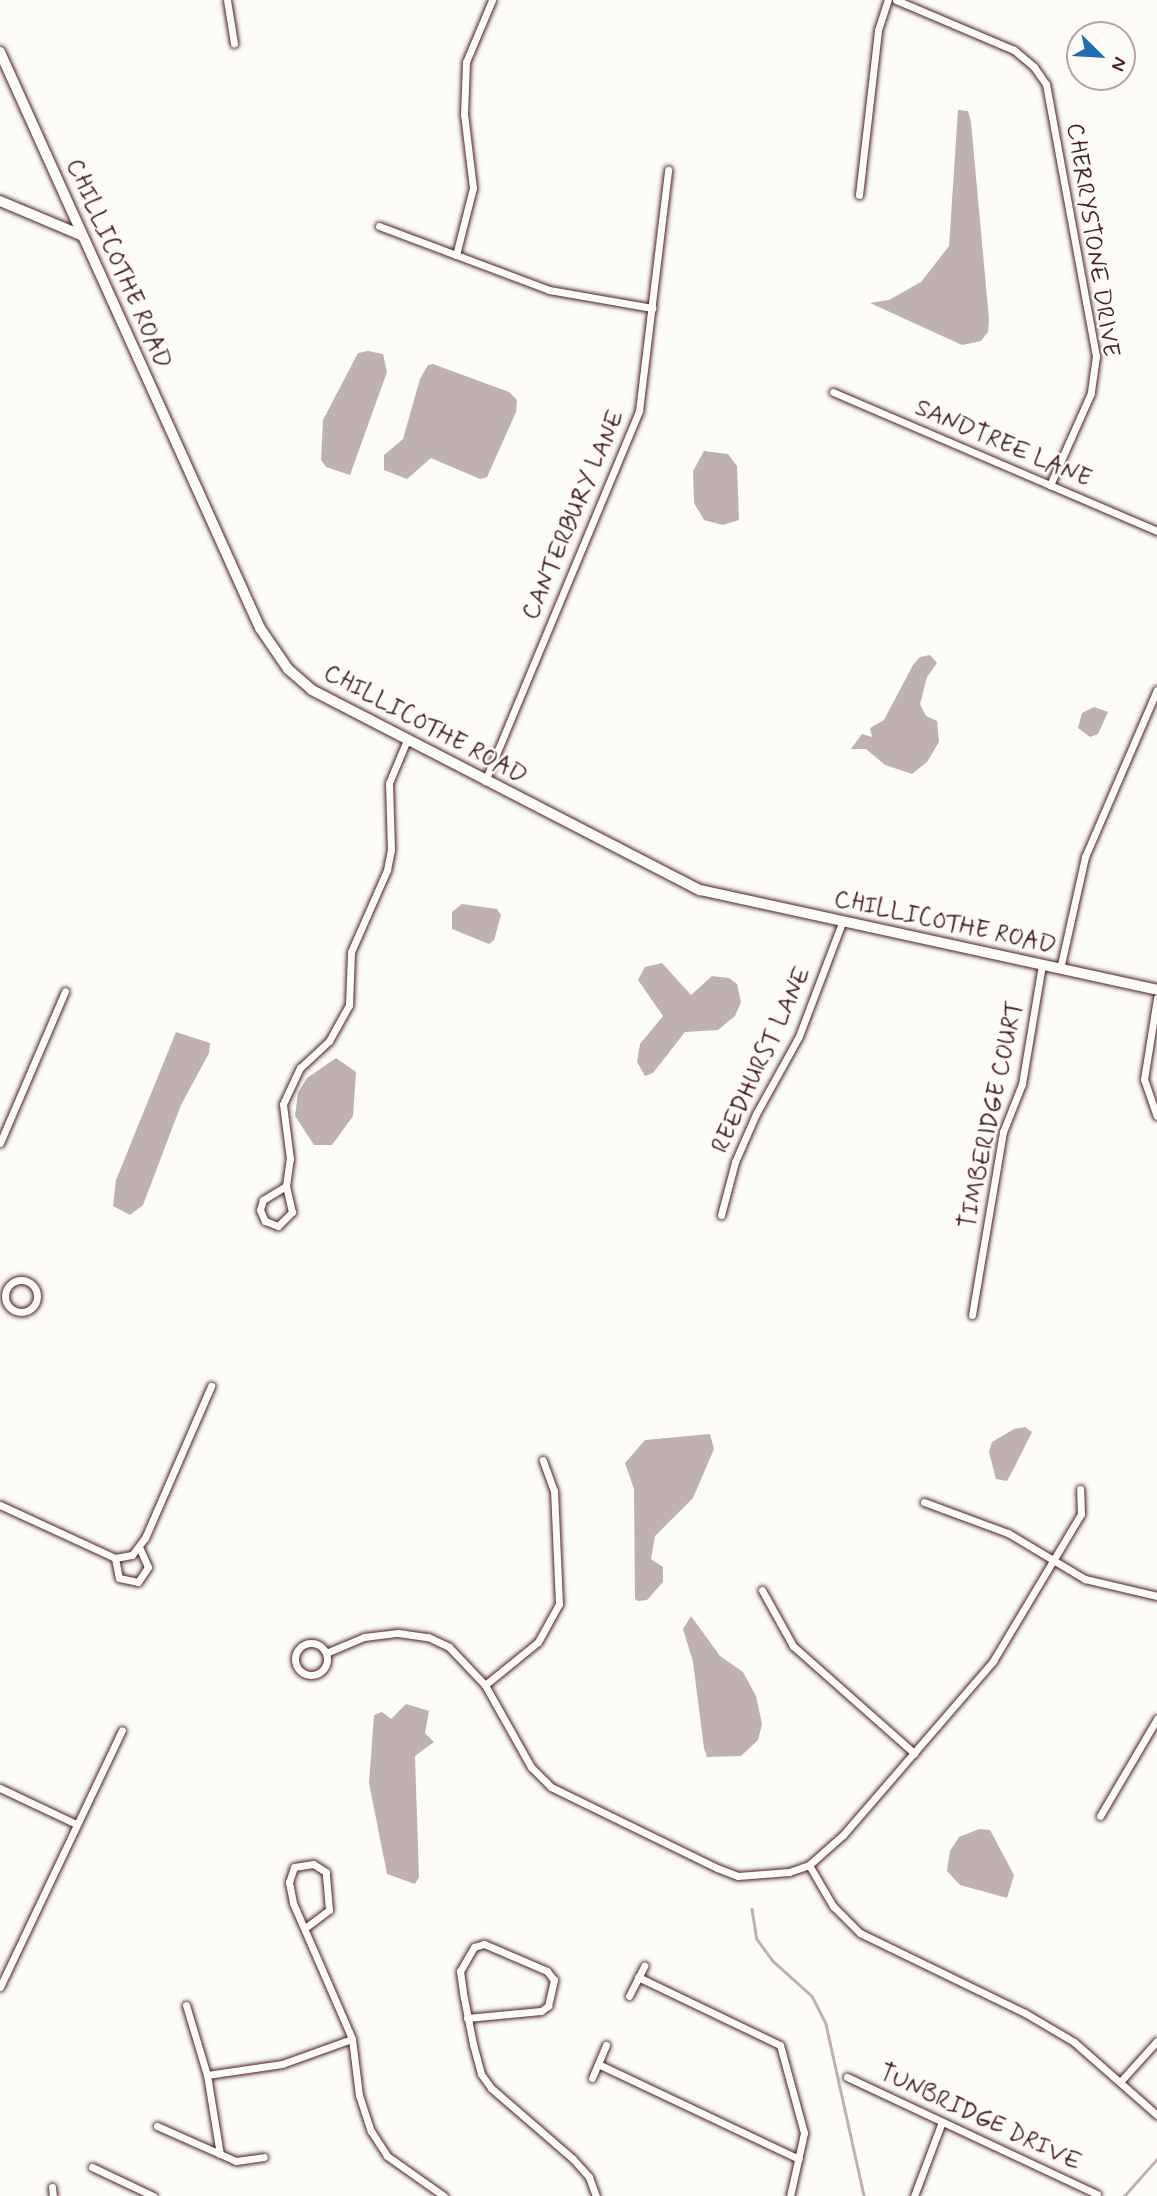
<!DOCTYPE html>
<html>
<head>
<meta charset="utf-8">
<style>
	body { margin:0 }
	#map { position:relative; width:1157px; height:2196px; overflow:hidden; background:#fdfcf7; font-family:Mynerve,sans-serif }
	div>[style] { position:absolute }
	.water>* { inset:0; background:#c0b1b1 }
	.stream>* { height:2.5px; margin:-1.25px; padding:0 1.25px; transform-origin:1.25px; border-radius:1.25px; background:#c0b1b1 }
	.roads { filter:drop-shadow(0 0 2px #4a1f2b) drop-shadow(0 0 2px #4a1f2b) }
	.street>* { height:7px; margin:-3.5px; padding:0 3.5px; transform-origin:3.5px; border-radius:3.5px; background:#fdfcf7 }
	.street>.ring { margin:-3.5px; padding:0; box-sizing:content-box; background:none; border:7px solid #fdfcf7; border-radius:50% }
	.secondary>* { height:10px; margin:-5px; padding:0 5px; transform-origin:5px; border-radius:5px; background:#fdfcf7 }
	span { translate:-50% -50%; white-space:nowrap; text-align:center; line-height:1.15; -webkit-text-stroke:5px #fdfcf7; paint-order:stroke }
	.street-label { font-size:24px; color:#4a1f2b }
	.north { position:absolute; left:1066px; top:21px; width:70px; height:70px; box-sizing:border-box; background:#fdfcf7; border:2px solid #b5a4a5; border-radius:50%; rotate:114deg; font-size:19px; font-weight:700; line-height:28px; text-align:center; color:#4a1f2b }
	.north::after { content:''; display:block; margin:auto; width:24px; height:32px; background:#1f6fb2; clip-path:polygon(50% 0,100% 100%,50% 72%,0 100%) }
</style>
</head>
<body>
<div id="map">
	<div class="water">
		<div style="clip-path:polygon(958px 110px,968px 111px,971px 122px,989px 319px,988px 332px,981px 341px,962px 345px,870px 303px,889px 300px,921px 282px,949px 246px)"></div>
		<div style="clip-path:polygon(368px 351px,383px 354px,387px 372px,350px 475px,326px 467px,321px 460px,323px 420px,358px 353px)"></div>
		<div style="clip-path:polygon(433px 364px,509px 392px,517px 400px,516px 412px,487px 477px,480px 479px,431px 458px,407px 479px,384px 470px,384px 455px,403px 439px,420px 379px,428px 365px)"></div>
		<div style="clip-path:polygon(704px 451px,728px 454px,737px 466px,739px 520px,723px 525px,704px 520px,694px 503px,693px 471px)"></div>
		<div style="clip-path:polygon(930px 655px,937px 663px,927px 677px,920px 704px,926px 716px,937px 721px,939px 742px,927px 762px,912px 774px,885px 765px,866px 749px,851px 749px,862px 734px,872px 737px,870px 728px,884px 720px,913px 665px,920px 657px)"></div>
		<div style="clip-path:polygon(1094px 707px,1108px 712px,1098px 734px,1090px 737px,1078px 728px,1082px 713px)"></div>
		<div style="clip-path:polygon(462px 904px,497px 909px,501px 915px,494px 940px,489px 944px,452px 929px,452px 912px)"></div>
		<div style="clip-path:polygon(662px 963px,691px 995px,712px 976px,729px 978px,737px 984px,741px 1002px,735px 1016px,718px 1030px,685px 1032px,653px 1073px,645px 1076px,637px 1062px,640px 1044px,663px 1016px,638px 980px,645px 967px)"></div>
		<div style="clip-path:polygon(176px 1032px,210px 1043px,209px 1053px,181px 1105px,143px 1205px,130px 1215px,113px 1206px,116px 1180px)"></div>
		<div style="clip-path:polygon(336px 1058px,356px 1072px,353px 1116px,332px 1145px,314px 1145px,295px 1116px,298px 1093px,307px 1078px)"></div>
		<div style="clip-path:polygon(1025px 1427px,1032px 1432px,1014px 1468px,1007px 1481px,996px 1479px,989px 1452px,992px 1442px,1014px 1429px)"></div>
		<div style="clip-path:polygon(710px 1434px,714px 1449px,693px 1498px,655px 1536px,651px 1559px,663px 1567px,663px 1582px,647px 1600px,638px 1601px,635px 1599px,634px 1489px,625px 1463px,645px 1440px)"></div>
		<div style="clip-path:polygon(691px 1616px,720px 1656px,743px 1672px,756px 1696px,762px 1724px,758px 1740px,741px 1756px,707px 1757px,704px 1748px,693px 1662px,683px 1629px)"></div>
		<div style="clip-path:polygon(406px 1704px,429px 1711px,425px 1733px,434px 1742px,415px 1756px,419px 1877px,415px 1884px,387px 1874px,369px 1783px,374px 1715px,382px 1712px,391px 1719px)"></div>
		<div style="clip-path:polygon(979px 1829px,990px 1830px,1014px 1875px,1007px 1898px,960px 1885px,947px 1871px,950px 1851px,959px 1837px)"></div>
	</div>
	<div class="stream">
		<div style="left:752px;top:1909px;width:30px;rotate:81deg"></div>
		<div style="left:757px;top:1939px;width:27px;rotate:54deg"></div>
		<div style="left:773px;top:1961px;width:52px;rotate:41.9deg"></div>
		<div style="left:812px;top:1996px;width:31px;rotate:63deg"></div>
		<div style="left:826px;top:2024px;width:176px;rotate:77.5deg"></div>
		<div style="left:1124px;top:2196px;width:50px;rotate:-48.3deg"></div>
	</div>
	<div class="roads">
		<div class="street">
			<div style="left:227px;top:0;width:44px;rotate:80.8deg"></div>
			<div style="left:896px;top:0;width:128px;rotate:23deg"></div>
			<div style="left:1014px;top:50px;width:26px;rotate:40deg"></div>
			<div style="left:1034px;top:67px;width:21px;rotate:55deg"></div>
			<div style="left:1046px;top:84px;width:277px;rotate:79.6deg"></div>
			<div style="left:1096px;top:356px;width:37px;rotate:98deg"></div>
			<div style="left:1091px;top:393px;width:101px;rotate:114deg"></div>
			<div style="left:859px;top:195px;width:166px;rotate:-83.4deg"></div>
			<div style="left:878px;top:30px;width:32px;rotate:-72deg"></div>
			<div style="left:379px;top:226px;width:182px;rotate:20.6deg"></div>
			<div style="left:549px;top:290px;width:105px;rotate:9.9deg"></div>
			<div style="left:456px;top:255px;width:69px;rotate:-75.8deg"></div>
			<div style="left:473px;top:188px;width:75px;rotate:-96.9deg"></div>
			<div style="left:464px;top:114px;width:52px;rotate:-87.8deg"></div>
			<div style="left:466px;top:62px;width:67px;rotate:-67.2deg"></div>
			<div style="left:833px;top:392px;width:353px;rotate:23.2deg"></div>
			<div style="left:485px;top:781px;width:401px;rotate:-67.4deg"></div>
			<div style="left:639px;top:411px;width:243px;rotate:-83.1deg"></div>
			<div style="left:1060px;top:969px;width:115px;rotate:-77.4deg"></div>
			<div style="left:1085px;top:857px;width:182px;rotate:-66.7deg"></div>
			<div style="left:1157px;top:998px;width:82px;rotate:99.1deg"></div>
			<div style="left:1144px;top:1079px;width:39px;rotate:71deg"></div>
			<div style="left:0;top:1143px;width:165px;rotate:-66.8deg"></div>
			<div style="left:286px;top:1186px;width:27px;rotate:149deg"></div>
			<div style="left:263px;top:1200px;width:10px;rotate:107deg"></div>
			<div style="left:260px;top:1210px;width:12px;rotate:66deg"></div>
			<div style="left:265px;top:1221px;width:14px;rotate:21deg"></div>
			<div style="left:278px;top:1226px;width:20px;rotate:-45deg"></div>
			<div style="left:292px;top:1212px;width:27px;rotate:-103deg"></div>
			<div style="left:286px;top:1186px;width:27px;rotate:-82deg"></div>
			<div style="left:290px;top:1159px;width:55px;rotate:-97.3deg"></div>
			<div style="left:283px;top:1104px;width:40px;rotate:-65deg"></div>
			<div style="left:300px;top:1068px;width:40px;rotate:-43deg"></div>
			<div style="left:329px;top:1041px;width:41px;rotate:-60.9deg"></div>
			<div style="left:349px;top:1005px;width:53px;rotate:-87.8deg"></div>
			<div style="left:351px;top:952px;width:90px;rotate:-66.3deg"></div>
			<div style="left:387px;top:870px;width:20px;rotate:-79deg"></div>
			<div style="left:391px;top:850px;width:67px;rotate:-91.7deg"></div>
			<div style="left:389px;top:783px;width:47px;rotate:-67.3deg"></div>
			<div style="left:721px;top:1215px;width:55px;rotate:-75.2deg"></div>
			<div style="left:735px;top:1162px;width:52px;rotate:-66.4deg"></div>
			<div style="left:756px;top:1114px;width:89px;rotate:-61.1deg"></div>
			<div style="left:799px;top:1036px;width:121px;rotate:-69.2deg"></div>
			<div class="ring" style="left:5px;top:1280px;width:25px;height:25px"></div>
			<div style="left:972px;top:1315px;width:186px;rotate:-80.4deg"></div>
			<div style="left:1003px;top:1132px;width:52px;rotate:-68.4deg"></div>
			<div style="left:1022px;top:1084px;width:121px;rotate:-80.5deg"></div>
			<div style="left:924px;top:1502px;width:90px;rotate:20.3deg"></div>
			<div style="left:1008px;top:1533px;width:90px;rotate:30.9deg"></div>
			<div style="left:1085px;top:1579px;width:74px;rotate:13.3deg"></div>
			<div style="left:0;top:1505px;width:127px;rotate:24.7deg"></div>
			<div style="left:115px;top:1558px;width:17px;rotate:-10deg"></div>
			<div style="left:132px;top:1555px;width:21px;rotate:-53deg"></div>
			<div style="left:145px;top:1538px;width:166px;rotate:-66.5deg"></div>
			<div style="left:115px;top:1558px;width:20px;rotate:79deg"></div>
			<div style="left:119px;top:1578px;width:19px;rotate:12deg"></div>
			<div style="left:138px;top:1582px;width:18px;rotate:-56deg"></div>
			<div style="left:148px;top:1567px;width:20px;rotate:-114deg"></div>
			<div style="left:762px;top:1590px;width:64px;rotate:61deg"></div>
			<div style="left:793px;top:1646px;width:162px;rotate:41.5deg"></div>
			<div class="ring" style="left:295px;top:1643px;width:25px;height:25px"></div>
			<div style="left:326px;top:1653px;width:41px;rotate:-22.8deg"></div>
			<div style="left:364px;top:1637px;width:34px;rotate:-7deg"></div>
			<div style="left:398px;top:1633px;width:30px;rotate:8deg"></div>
			<div style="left:428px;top:1637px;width:23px;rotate:25deg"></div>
			<div style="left:449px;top:1647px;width:52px;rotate:46.5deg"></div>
			<div style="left:485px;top:1685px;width:94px;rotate:60.7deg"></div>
			<div style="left:531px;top:1767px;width:28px;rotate:45deg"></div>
			<div style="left:551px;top:1787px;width:185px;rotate:26deg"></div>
			<div style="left:717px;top:1868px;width:22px;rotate:21deg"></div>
			<div style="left:738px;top:1876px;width:51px;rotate:-4.5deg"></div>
			<div style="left:789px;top:1872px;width:21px;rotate:-19deg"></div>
			<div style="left:809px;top:1865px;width:45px;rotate:-41.4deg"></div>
			<div style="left:843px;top:1835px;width:230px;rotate:-49.2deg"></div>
			<div style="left:993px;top:1661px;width:171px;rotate:-59.1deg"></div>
			<div style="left:1081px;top:1514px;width:25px;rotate:-92deg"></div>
			<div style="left:485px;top:1685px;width:68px;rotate:-39.1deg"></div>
			<div style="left:538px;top:1642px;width:43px;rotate:-61.1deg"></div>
			<div style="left:559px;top:1604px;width:113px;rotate:-92.5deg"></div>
			<div style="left:554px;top:1491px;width:33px;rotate:-110deg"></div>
			<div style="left:0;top:1788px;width:84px;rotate:25.3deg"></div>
			<div style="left:1100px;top:1816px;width:113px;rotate:-59.6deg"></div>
			<div style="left:809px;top:1865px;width:48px;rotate:59.7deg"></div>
			<div style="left:833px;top:1906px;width:38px;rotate:45deg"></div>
			<div style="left:860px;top:1933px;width:183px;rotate:25.9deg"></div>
			<div style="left:1025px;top:2013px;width:57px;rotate:30.6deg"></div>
			<div style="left:1074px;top:2042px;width:111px;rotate:41.3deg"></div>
			<div style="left:305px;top:1928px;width:30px;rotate:-37deg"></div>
			<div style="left:329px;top:1910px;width:38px;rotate:-95deg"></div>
			<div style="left:326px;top:1872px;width:15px;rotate:-148deg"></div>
			<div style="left:313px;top:1864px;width:19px;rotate:171deg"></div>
			<div style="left:294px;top:1867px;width:16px;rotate:108deg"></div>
			<div style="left:289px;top:1882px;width:21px;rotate:79deg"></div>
			<div style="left:293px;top:1903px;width:148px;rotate:66.5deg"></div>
			<div style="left:352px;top:2039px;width:56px;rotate:82.9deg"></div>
			<div style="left:359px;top:2095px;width:38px;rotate:72deg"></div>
			<div style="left:371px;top:2131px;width:30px;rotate:57deg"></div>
			<div style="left:387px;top:2156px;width:70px;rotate:35.1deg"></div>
			<div style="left:638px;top:1977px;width:157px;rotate:25.6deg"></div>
			<div style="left:780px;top:2045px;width:91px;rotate:74.7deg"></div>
			<div style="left:804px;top:2133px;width:65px;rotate:102.5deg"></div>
			<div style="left:0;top:1987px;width:284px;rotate:-64.6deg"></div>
			<div style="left:629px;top:1996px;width:34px;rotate:-63deg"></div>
			<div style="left:186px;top:2005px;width:73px;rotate:73.3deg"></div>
			<div style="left:207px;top:2075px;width:80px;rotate:80.7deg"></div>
			<div style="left:467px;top:2018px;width:74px;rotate:-5.4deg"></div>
			<div style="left:541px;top:2011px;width:9px;rotate:-36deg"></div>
			<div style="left:548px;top:2006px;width:27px;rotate:-77deg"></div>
			<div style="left:554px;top:1980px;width:11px;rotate:-128deg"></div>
			<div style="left:547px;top:1971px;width:69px;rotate:-156.8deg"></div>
			<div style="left:484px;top:1944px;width:10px;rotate:163deg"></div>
			<div style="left:474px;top:1947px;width:28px;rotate:120deg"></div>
			<div style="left:460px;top:1971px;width:22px;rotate:82deg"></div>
			<div style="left:463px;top:1993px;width:52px;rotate:78.9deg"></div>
			<div style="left:473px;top:2044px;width:31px;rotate:75deg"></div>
			<div style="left:481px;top:2074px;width:17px;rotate:54deg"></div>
			<div style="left:491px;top:2088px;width:108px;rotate:40.9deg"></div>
			<div style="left:573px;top:2159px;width:24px;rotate:48deg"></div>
			<div style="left:589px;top:2177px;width:20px;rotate:70deg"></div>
			<div style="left:598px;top:2064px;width:222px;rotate:25.3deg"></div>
			<div style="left:207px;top:2075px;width:76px;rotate:-8.3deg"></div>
			<div style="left:282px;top:2064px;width:74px;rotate:-19.7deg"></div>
			<div style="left:847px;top:2077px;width:276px;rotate:25.1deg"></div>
			<div style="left:592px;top:2078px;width:36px;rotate:-67deg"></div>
			<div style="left:1120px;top:2082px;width:55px;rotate:-47.9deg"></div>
			<div style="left:157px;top:2126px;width:86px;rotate:23.9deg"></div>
			<div style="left:236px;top:2161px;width:28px;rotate:-8deg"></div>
			<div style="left:92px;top:2167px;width:68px;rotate:25.4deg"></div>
			<div style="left:52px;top:2187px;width:9px;rotate:84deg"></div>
			<div style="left:914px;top:2196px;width:79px;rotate:-69.3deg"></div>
		</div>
		<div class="secondary">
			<div style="left:0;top:52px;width:632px;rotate:65.71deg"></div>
			<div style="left:260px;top:628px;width:50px;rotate:55.7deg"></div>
			<div style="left:288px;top:669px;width:32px;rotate:41deg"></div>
			<div style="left:312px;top:690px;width:437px;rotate:27.3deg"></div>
			<div style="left:700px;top:890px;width:468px;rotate:12.3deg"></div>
			<div style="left:0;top:201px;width:88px;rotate:22.8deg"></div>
		</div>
	</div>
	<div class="street-label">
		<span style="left:1092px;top:240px;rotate:81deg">CHERRYSTONE DRIVE</span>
		<span style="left:118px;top:264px;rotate:66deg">CHILLICOTHE ROAD</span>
		<span style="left:1003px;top:444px;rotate:23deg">SANDTREE LANE</span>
		<span style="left:574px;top:515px;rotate:-67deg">CANTERBURY LANE</span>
		<span style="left:425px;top:725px;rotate:28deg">CHILLICOTHE ROAD</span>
		<span style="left:945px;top:923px;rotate:12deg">CHILLICOTHE ROAD</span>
		<span style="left:762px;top:1060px;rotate:-65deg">REEDHURST LANE</span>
		<span style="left:992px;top:1115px;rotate:-78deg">TIMBERIDGE COURT</span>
		<span style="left:980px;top:2118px;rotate:25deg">TUNBRIDGE DRIVE</span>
	</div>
	<div class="north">N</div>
</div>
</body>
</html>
